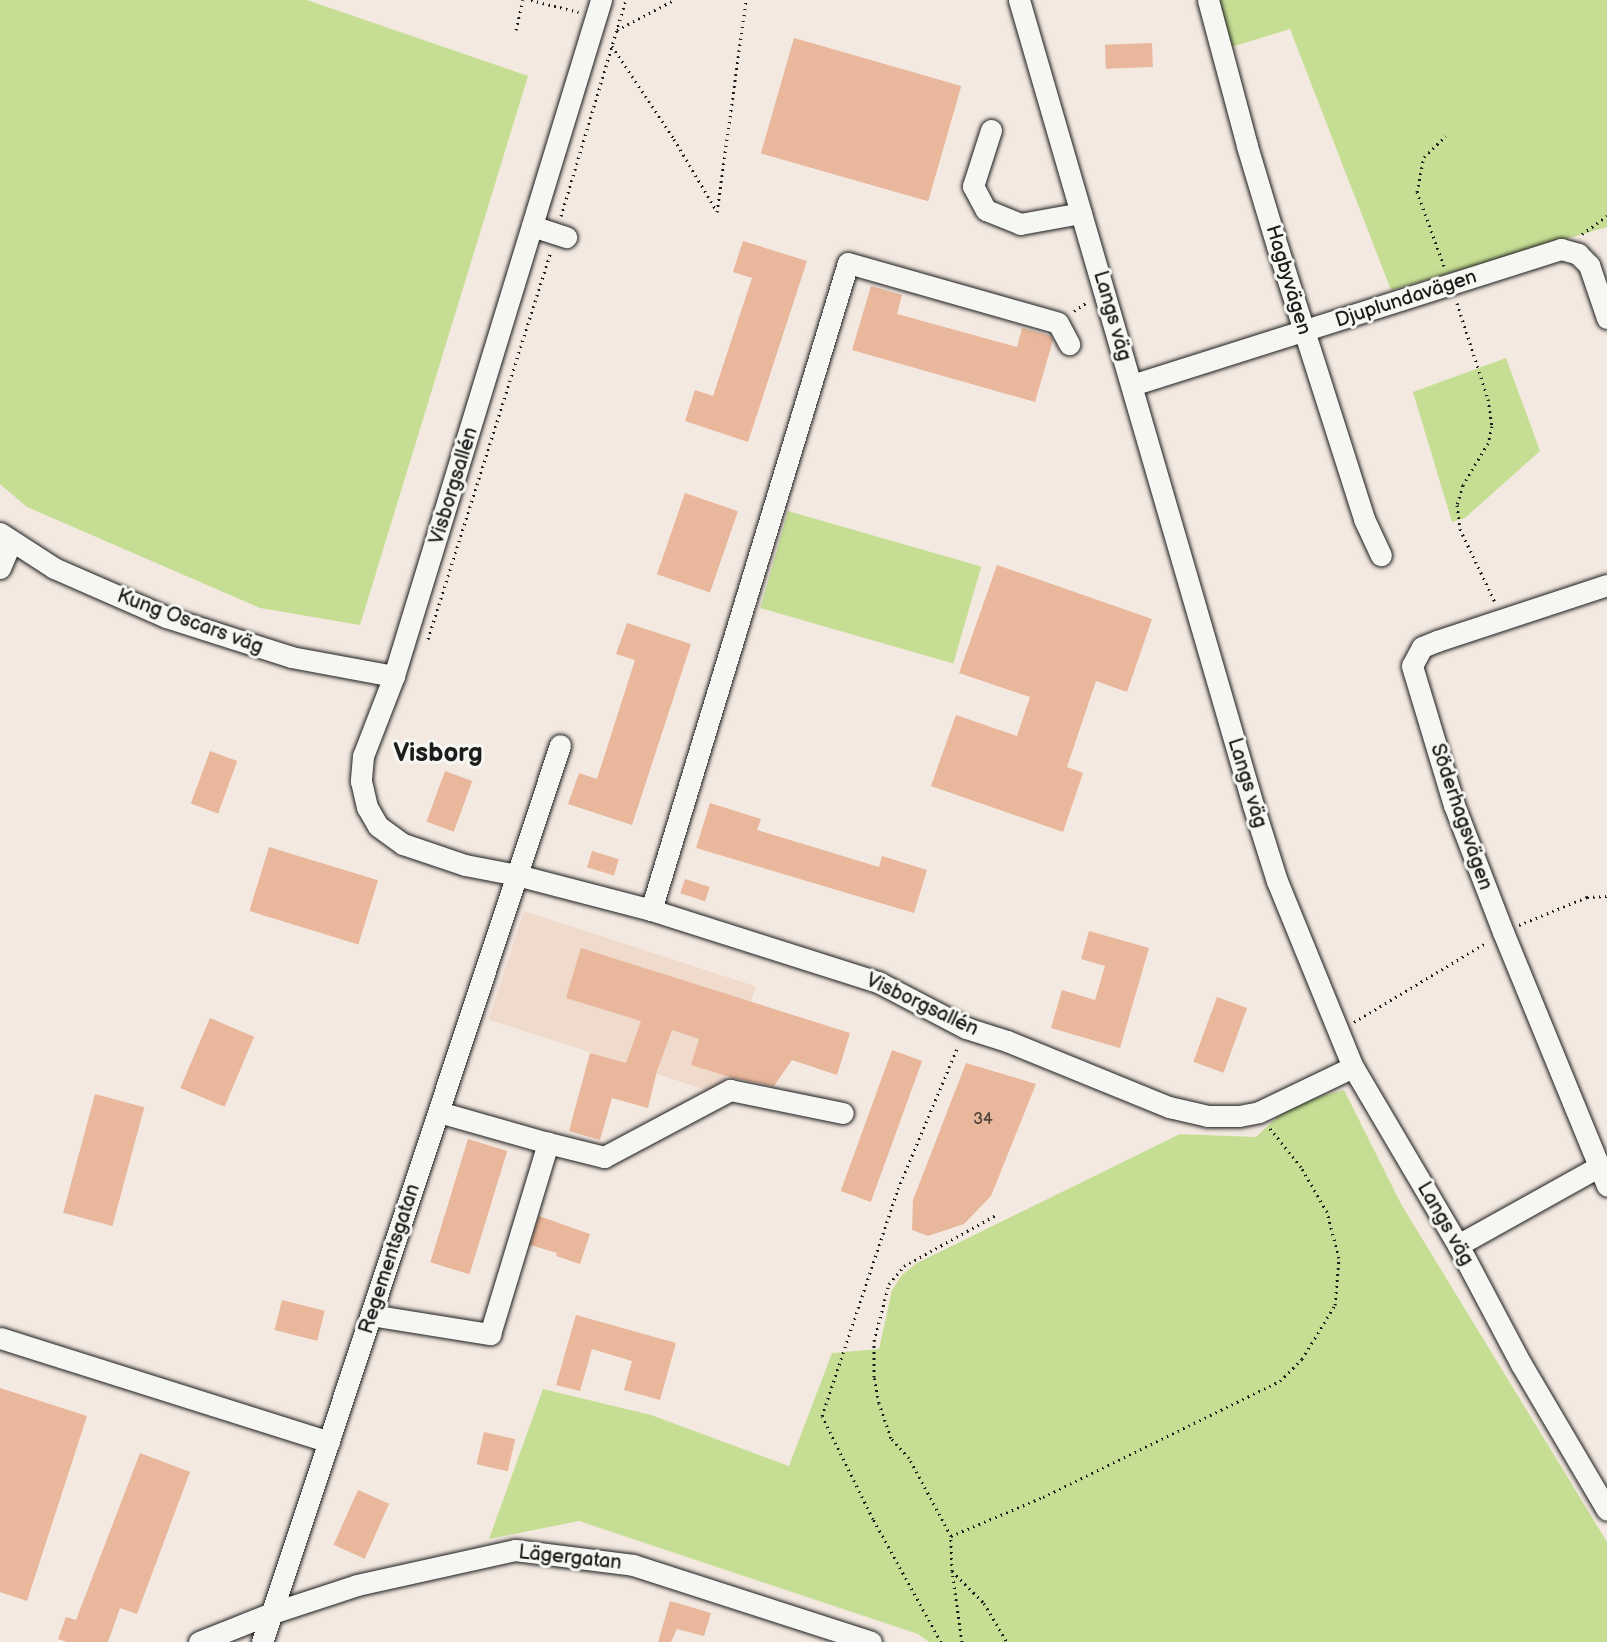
<!DOCTYPE html>
<html>
<head>
<meta charset="utf-8">
<style>
	body { margin:0 }
	#map { position:relative; width:1607px; height:1642px; overflow:hidden; background:#f3e9e1; font-family:"Balsamiq Sans",sans-serif }
	div>[style] { position:absolute }
	.built>* { inset:0; background:#f0dacc; transform-origin:0 0 }
	.green>* { inset:0; background:#c6de94; transform-origin:0 0 }
	.building>* { inset:0; background:#e9b79b; transform-origin:0 0 }
	.path>* { height:3px; margin-top:-1.5px; transform-origin:0; background:repeating-linear-gradient(90deg,#1c1c1c 0 1.5px,transparent 0 6px) }
	.roads { filter:drop-shadow(0 0 2px #1c1c1c) drop-shadow(0 0 2px #1c1c1c) }
	.minor>* { height:21px; margin:-10.5px; padding:0 10.5px; transform-origin:10.5px; border-radius:10.5px; background:#f6f6f2 }
	span { translate:-50% -50%; white-space:nowrap; text-align:center; line-height:1.15; -webkit-text-stroke:6px #f6f6f2; paint-order:stroke }
	.number-label { font-size:16px; color:#4f433c }
	.number-label span { -webkit-text-stroke-width:0 }
	.street-label { font-size:20px; color:#1c1c1c }
	.district-label { font-size:26px; color:#1c1c1c; font-weight:700 }
</style>
</head>
<body>
<div id="map">
	<div class="built">
		<div style="left:524px;top:911px;width:244px;height:114px;rotate:18deg"></div>
	</div>
	<div class="green">
		<div style="clip-path:polygon(0 0,307px 0,528px 76px,360px 625px,260px 608px,27px 507px,0 484px)"></div>
		<div style="clip-path:polygon(1216px 0,1607px 0,1607px 227px,1391px 290px,1290px 29px,1228px 48px)"></div>
		<div style="clip-path:polygon(1506px 358px,1540px 451px,1465px 518px,1452px 522px,1413px 392px)"></div>
		<div style="left:788px;top:511px;width:201px;height:101px;rotate:16deg"></div>
		<div style="clip-path:polygon(1344px 1090px,1401px 1204px,1607px 1542px,1607px 1642px,929px 1642px,918px 1634px,579px 1521px,489px 1539px,543px 1389px,651px 1415px,789px 1466px,832px 1353px,879px 1349px,892px 1290px,902px 1275px,917px 1263px,1180px 1134px,1256px 1137px,1290px 1105px)"></div>
	</div>
	<div class="building">
		<div style="left:794px;top:38px;width:174px;height:120px;rotate:16deg"></div>
		<div style="left:1152px;top:43px;width:24px;height:47px;rotate:88deg"></div>
		<div style="clip-path:polygon(743px 241px,807px 261px,748px 442px,685px 421px,695px 390px,713px 396px,752px 278px,733px 272px)"></div>
		<div style="clip-path:polygon(871px 286px,902px 295px,897px 314px,1017px 347px,1022px 328px,1051px 336px,1053px 340px,1035px 402px,852px 350px)"></div>
		<div style="left:685px;top:493px;width:56px;height:86px;rotate:19deg"></div>
		<div style="clip-path:polygon(997px 565px,1152px 619px,1127px 692px,1096px 681px,1067px 767px,1083px 773px,1063px 832px,931px 786px,956px 715px,1017px 736px,1030px 697px,959px 673px)"></div>
		<div style="clip-path:polygon(627px 623px,691px 644px,632px 825px,568px 804px,579px 773px,597px 779px,635px 660px,616px 654px)"></div>
		<div style="left:210px;top:751px;width:29px;height:56px;rotate:20deg"></div>
		<div style="left:445px;top:771px;width:29px;height:54px;rotate:20deg"></div>
		<div style="clip-path:polygon(710px 803px,761px 819px,757px 830px,879px 867px,882px 856px,927px 870px,914px 913px,696px 848px)"></div>
		<div style="left:269px;top:847px;width:114px;height:67px;rotate:17deg"></div>
		<div style="left:592px;top:851px;width:28px;height:17px;rotate:17deg"></div>
		<div style="left:685px;top:879px;width:26px;height:15px;rotate:18deg"></div>
		<div style="clip-path:polygon(1089px 931px,1149px 948px,1120px 1048px,1051px 1028px,1062px 990px,1095px 1000px,1105px 966px,1081px 959px)"></div>
		<div style="clip-path:polygon(581px 948px,850px 1033px,837px 1075px,792px 1060px,774px 1086px,733px 1078px,691px 1065px,699px 1039px,672px 1030px,657px 1071px,648px 1108px,612px 1098px,600px 1140px,569px 1131px,590px 1053px,626px 1063px,641px 1021px,566px 998px)"></div>
		<div style="left:1217px;top:997px;width:32px;height:69px;rotate:20deg"></div>
		<div style="left:210px;top:1018px;width:48px;height:76px;rotate:23deg"></div>
		<div style="left:892px;top:1050px;width:32px;height:150px;rotate:20deg"></div>
		<div style="clip-path:polygon(966px 1063px,1036px 1084px,991px 1196px,964px 1224px,928px 1236px,912px 1230px,913px 1200px)"></div>
		<div style="left:95px;top:1094px;width:51px;height:123px;rotate:15deg"></div>
		<div style="left:468px;top:1139px;width:41px;height:129px;rotate:17deg"></div>
		<div style="clip-path:polygon(539px 1216px,590px 1234px,580px 1264px,556px 1256px,557px 1253px,530px 1245px)"></div>
		<div style="left:282px;top:1300px;width:44px;height:31px;rotate:14deg"></div>
		<div style="clip-path:polygon(576px 1315px,676px 1343px,660px 1400px,624px 1390px,632px 1361px,592px 1349px,580px 1391px,556px 1385px)"></div>
		<div style="clip-path:polygon(0 1388px,87px 1416px,27px 1601px,0 1592px)"></div>
		<div style="left:484px;top:1432px;width:32px;height:33px;rotate:13deg"></div>
		<div style="clip-path:polygon(140px 1453px,190px 1472px,137px 1614px,120px 1608px,108px 1642px,67px 1642px,58px 1639px,66px 1617px,76px 1620px)"></div>
		<div style="left:358px;top:1490px;width:34px;height:60px;rotate:24deg"></div>
		<div style="clip-path:polygon(670px 1601px,711px 1613px,704px 1636px,677px 1629px,671px 1642px,658px 1642px)"></div>
	</div>
	<div class="path">
		<div style="left:531px;top:0;width:49px;rotate:14deg"></div>
		<div style="left:516px;top:30px;width:31px;rotate:-77deg"></div>
		<div style="left:617px;top:30px;width:64px;rotate:-27.8deg"></div>
		<div style="left:612px;top:46px;width:112px;rotate:56.3deg"></div>
		<div style="left:674px;top:139px;width:82px;rotate:59.4deg"></div>
		<div style="left:717px;top:212px;width:214px;rotate:-82.2deg"></div>
		<div style="left:561px;top:216px;width:226px;rotate:-73.3deg"></div>
		<div style="left:1582px;top:234px;width:31px;rotate:-36deg"></div>
		<div style="left:1444px;top:266px;width:79px;rotate:-110deg"></div>
		<div style="left:1417px;top:192px;width:36px;rotate:-79deg"></div>
		<div style="left:1424px;top:157px;width:30px;rotate:-44deg"></div>
		<div style="left:1457px;top:303px;width:101px;rotate:72.1deg"></div>
		<div style="left:1488px;top:399px;width:27px;rotate:82deg"></div>
		<div style="left:1492px;top:426px;width:17px;rotate:103deg"></div>
		<div style="left:1488px;top:443px;width:49px;rotate:120.8deg"></div>
		<div style="left:1463px;top:485px;width:21px;rotate:107deg"></div>
		<div style="left:1457px;top:505px;width:24px;rotate:83deg"></div>
		<div style="left:1460px;top:529px;width:81px;rotate:64.4deg"></div>
		<div style="left:1074px;top:311px;width:14px;rotate:-34deg"></div>
		<div style="left:428px;top:639px;width:407px;rotate:-72.4deg"></div>
		<div style="left:1519px;top:925px;width:74px;rotate:-22.4deg"></div>
		<div style="left:1587px;top:897px;width:20px;rotate:-3deg"></div>
		<div style="left:1354px;top:1022px;width:155px;rotate:-31deg"></div>
		<div style="left:951px;top:1536px;width:100px;rotate:-23deg"></div>
		<div style="left:1043px;top:1497px;width:264px;rotate:-26.1deg"></div>
		<div style="left:1280px;top:1381px;width:31px;rotate:-45deg"></div>
		<div style="left:1302px;top:1359px;width:63px;rotate:-58.6deg"></div>
		<div style="left:1335px;top:1305px;width:47px;rotate:-85.1deg"></div>
		<div style="left:1339px;top:1258px;width:48px;rotate:-104.6deg"></div>
		<div style="left:1327px;top:1212px;width:52px;rotate:-120deg"></div>
		<div style="left:1301px;top:1167px;width:51px;rotate:-128.7deg"></div>
		<div style="left:952px;top:1571px;width:35px;rotate:-92deg"></div>
		<div style="left:951px;top:1536px;width:89px;rotate:-118.3deg"></div>
		<div style="left:909px;top:1458px;width:27px;rotate:-132deg"></div>
		<div style="left:891px;top:1438px;width:37px;rotate:-109deg"></div>
		<div style="left:879px;top:1403px;width:26px;rotate:-101deg"></div>
		<div style="left:874px;top:1377px;width:36px;rotate:-90deg"></div>
		<div style="left:874px;top:1341px;width:59px;rotate:-75.3deg"></div>
		<div style="left:889px;top:1284px;width:23px;rotate:-50deg"></div>
		<div style="left:904px;top:1266px;width:105px;rotate:-29deg"></div>
		<div style="left:941px;top:1642px;width:141px;rotate:-118.9deg"></div>
		<div style="left:873px;top:1519px;width:115px;rotate:-116.3deg"></div>
		<div style="left:822px;top:1416px;width:239px;rotate:-71.5deg"></div>
		<div style="left:898px;top:1189px;width:155px;rotate:-67.2deg"></div>
		<div style="left:962px;top:1642px;width:72px;rotate:-98deg"></div>
		<div style="left:952px;top:1571px;width:45px;rotate:45deg"></div>
		<div style="left:984px;top:1603px;width:45px;rotate:59.5deg"></div>
	</div>
	<div class="roads">
		<div class="minor">
			<div style="left:601px;top:0;width:707px;rotate:107.03deg"></div>
			<div style="left:394px;top:676px;width:86px;rotate:111.2deg"></div>
			<div style="left:363px;top:756px;width:25px;rotate:95deg"></div>
			<div style="left:361px;top:781px;width:27px;rotate:77deg"></div>
			<div style="left:367px;top:807px;width:22px;rotate:60deg"></div>
			<div style="left:378px;top:826px;width:31px;rotate:36deg"></div>
			<div style="left:403px;top:844px;width:65px;rotate:18.7deg"></div>
			<div style="left:465px;top:865px;width:53px;rotate:10.9deg"></div>
			<div style="left:517px;top:875px;width:138px;rotate:14.6deg"></div>
			<div style="left:651px;top:910px;width:238px;rotate:17.6deg"></div>
			<div style="left:878px;top:982px;width:99px;rotate:27.6deg"></div>
			<div style="left:966px;top:1028px;width:43px;rotate:17.6deg"></div>
			<div style="left:1007px;top:1041px;width:175px;rotate:22.2deg"></div>
			<div style="left:1169px;top:1107px;width:39px;rotate:13deg"></div>
			<div style="left:1207px;top:1116px;width:32px"></div>
			<div style="left:1239px;top:1116px;width:20px;rotate:-11deg"></div>
			<div style="left:1259px;top:1112px;width:104px;rotate:-25.6deg"></div>
			<div style="left:1019px;top:0;width:838px;rotate:73.79deg"></div>
			<div style="left:1253px;top:805px;width:80px;rotate:72.5deg"></div>
			<div style="left:1277px;top:881px;width:201px;rotate:67.8deg"></div>
			<div style="left:1353px;top:1067px;width:207px;rotate:59.5deg"></div>
			<div style="left:1458px;top:1245px;width:135px;rotate:62.1deg"></div>
			<div style="left:1521px;top:1364px;width:169px;rotate:59.5deg"></div>
			<div style="left:1208px;top:0;width:151px;rotate:75deg"></div>
			<div style="left:1247px;top:146px;width:104px;rotate:73.3deg"></div>
			<div style="left:1277px;top:246px;width:287px;rotate:72.3deg"></div>
			<div style="left:1364px;top:519px;width:40px;rotate:65deg"></div>
			<div style="left:991px;top:130px;width:59px;rotate:107.8deg"></div>
			<div style="left:973px;top:186px;width:27px;rotate:62deg"></div>
			<div style="left:986px;top:210px;width:37px;rotate:22deg"></div>
			<div style="left:1020px;top:224px;width:62px;rotate:-10.2deg"></div>
			<div style="left:532px;top:226px;width:36px;rotate:18deg"></div>
			<div style="left:1132px;top:385px;width:450px;rotate:-17.6deg"></div>
			<div style="left:1561px;top:249px;width:18px;rotate:16deg"></div>
			<div style="left:1578px;top:254px;width:16px;rotate:45deg"></div>
			<div style="left:1589px;top:265px;width:56px;rotate:71.2deg"></div>
			<div style="left:0;top:533px;width:64px;rotate:32.9deg"></div>
			<div style="left:54px;top:568px;width:122px;rotate:23.6deg"></div>
			<div style="left:166px;top:617px;width:131px;rotate:17.7deg"></div>
			<div style="left:291px;top:657px;width:105px;rotate:10.5deg"></div>
			<div style="left:0;top:568px;width:28px;rotate:-67deg"></div>
			<div style="left:1607px;top:585px;width:179px;rotate:161.8deg"></div>
			<div style="left:1437px;top:641px;width:16px;rotate:158deg"></div>
			<div style="left:1422px;top:647px;width:21px;rotate:118deg"></div>
			<div style="left:1412px;top:666px;width:145px;rotate:73.2deg"></div>
			<div style="left:1454px;top:805px;width:136px;rotate:68.9deg"></div>
			<div style="left:1503px;top:932px;width:274px;rotate:67.7deg"></div>
			<div style="left:651px;top:910px;width:676px;rotate:-73.07deg"></div>
			<div style="left:848px;top:263px;width:218px;rotate:15.9deg"></div>
			<div style="left:1058px;top:323px;width:24px;rotate:62deg"></div>
			<div style="left:548px;top:1143px;width:58px;rotate:14deg"></div>
			<div style="left:604px;top:1157px;width:143px;rotate:-28deg"></div>
			<div style="left:730px;top:1090px;width:115px;rotate:11.5deg"></div>
			<div style="left:1458px;top:1245px;width:160px;rotate:-29.1deg"></div>
			<div style="left:371px;top:1315px;width:121px;rotate:9.1deg"></div>
			<div style="left:490px;top:1334px;width:200px;rotate:-73.1deg"></div>
			<div style="left:548px;top:1143px;width:113px;rotate:-164.1deg"></div>
			<div style="left:0;top:1338px;width:345px;rotate:17.5deg"></div>
			<div style="left:199px;top:1642px;width:79px;rotate:-21.7deg"></div>
			<div style="left:272px;top:1613px;width:89px;rotate:-18.2deg"></div>
			<div style="left:357px;top:1585px;width:162px;rotate:-12.5deg"></div>
			<div style="left:515px;top:1550px;width:119px;rotate:7.2deg"></div>
			<div style="left:633px;top:1565px;width:250px;rotate:17.9deg"></div>
			<div style="left:262px;top:1642px;width:945px;rotate:-71.62deg"></div>
		</div>
	</div>
	<div class="number-label">
		<span style="left:983px;top:1120px">34</span>
	</div>
	<div class="street-label">
		<span style="left:1288px;top:280px;rotate:73deg">Hagbyvägen</span>
		<span style="left:1406px;top:299px;rotate:-18deg">Djuplundavägen</span>
		<span style="left:1112px;top:316px;rotate:74deg">Langs väg</span>
		<span style="left:454px;top:486px;rotate:-73deg">Visborgsallén</span>
		<span style="left:190px;top:622px;rotate:20deg">Kung Oscars väg</span>
		<span style="left:1247px;top:783px;rotate:73deg">Langs väg</span>
		<span style="left:1461px;top:817px;rotate:71deg">Söderhagsvägen</span>
		<span style="left:922px;top:1005px;rotate:25deg">Visborgsallén</span>
		<span style="left:1445px;top:1224px;rotate:60deg">Langs väg</span>
		<span style="left:390px;top:1259px;rotate:-72deg">Regementsgatan</span>
		<span style="left:570px;top:1558px;rotate:6deg">Lägergatan</span>
	</div>
	<div class="district-label">
		<span style="left:438px;top:754px">Visborg</span>
	</div>
</div>
</body>
</html>
